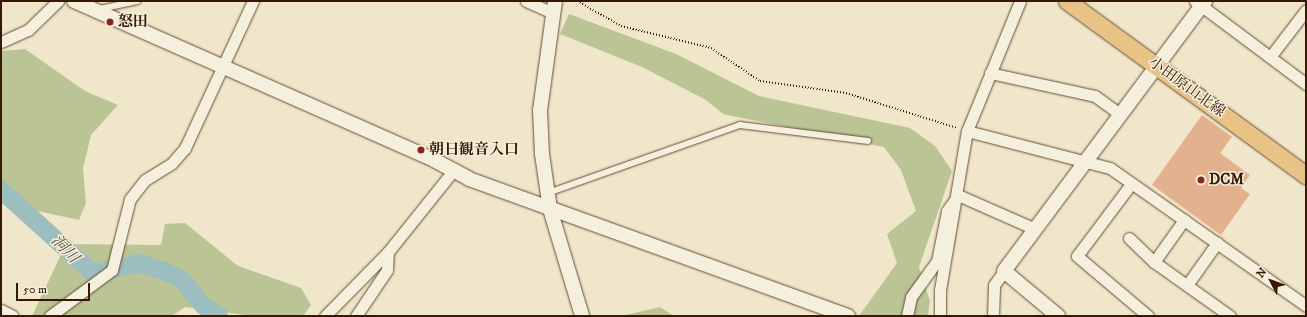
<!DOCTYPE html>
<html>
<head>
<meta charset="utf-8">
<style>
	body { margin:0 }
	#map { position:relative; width:1307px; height:317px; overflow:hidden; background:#f0e6ca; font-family:"IM FELL DW Pica","Noto Serif JP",serif }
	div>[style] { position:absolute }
	.green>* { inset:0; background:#bbc495 }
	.river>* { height:18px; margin:-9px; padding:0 9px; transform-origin:9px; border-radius:9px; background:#9dbebf }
	.building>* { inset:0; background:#e4b18e }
	.path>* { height:2px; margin-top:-1px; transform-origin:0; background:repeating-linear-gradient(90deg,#371802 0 1px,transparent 0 3px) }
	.roads { filter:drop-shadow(0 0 1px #654c34) drop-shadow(0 0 1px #654c34) }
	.service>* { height:5.5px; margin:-2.75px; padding:0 2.75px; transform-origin:2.75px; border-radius:2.75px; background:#f5efdd }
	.minor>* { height:11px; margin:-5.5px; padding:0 5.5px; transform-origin:5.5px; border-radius:5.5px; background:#f5efdd }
	.tertiary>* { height:14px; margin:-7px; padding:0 7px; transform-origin:7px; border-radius:7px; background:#f5efdd }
	.primary>* { height:17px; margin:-8.5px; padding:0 8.5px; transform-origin:8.5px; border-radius:8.5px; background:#e8c385 }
	.dots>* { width:11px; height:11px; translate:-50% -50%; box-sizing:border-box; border:2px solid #f5efdd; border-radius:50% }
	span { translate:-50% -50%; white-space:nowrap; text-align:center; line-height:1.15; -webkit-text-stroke:3px #f5efdd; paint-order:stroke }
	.poi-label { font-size:15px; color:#371802; font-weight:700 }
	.left { translate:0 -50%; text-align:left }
	.street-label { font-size:15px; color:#371802 }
	.water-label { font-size:16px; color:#5b5244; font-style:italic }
	.frame { position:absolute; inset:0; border:2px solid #371802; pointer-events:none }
	.north { position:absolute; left:1251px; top:261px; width:40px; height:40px; -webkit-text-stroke:3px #f5efdd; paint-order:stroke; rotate:311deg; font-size:11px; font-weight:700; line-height:16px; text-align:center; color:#371802 }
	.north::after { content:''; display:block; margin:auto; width:14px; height:18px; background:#371802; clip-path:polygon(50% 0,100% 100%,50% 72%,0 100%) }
	.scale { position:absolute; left:16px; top:283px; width:74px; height:18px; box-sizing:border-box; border:2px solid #371802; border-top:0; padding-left:5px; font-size:12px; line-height:14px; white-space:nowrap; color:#371802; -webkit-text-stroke:3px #f5efdd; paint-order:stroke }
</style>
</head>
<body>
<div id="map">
	<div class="green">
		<div style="clip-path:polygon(569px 14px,676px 54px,759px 96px,910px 128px,935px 146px,952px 171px,919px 267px,930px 301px,928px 316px,859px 316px,897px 263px,887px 234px,916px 211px,901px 170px,884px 147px,723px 114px,706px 100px,642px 67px,560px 34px)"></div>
		<div style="clip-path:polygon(25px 49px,85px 91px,118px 105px,91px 135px,83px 168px,86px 203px,79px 220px,1px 203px,1px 51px)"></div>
		<div style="clip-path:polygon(185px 223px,238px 266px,301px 288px,311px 305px,303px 316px,252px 316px,185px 307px,172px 316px,32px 316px,66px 244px,161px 245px,165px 224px)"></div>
		<div style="clip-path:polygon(660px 307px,674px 316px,622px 316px)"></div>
	</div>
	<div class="river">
		<div style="left:1px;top:190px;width:125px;rotate:42.1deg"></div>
		<div style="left:94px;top:274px;width:46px;rotate:-13.7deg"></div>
		<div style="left:139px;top:263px;width:28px;rotate:18deg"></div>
		<div style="left:166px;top:272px;width:17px;rotate:25deg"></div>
		<div style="left:181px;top:279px;width:35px;rotate:50deg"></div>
		<div style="left:204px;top:306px;width:18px;rotate:34deg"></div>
	</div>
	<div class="building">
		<div style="clip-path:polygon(1202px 115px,1232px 137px,1220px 153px,1250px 175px,1241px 188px,1250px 194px,1221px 235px,1152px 185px)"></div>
	</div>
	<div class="path">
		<div style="left:577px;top:1px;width:51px;rotate:29.6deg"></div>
		<div style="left:621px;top:26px;width:93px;rotate:13.7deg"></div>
		<div style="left:711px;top:48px;width:59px;rotate:34deg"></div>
		<div style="left:760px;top:81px;width:87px;rotate:7.9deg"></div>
		<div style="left:846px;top:93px;width:116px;rotate:17.5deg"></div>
	</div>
	<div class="roads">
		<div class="service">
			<div style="left:100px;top:9px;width:38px;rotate:-12deg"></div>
			<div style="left:548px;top:193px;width:204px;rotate:-19.5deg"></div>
			<div style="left:740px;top:125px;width:129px;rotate:7.1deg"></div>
		</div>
		<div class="minor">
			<div style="left:526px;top:1px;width:30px;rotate:24deg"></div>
			<div style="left:1195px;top:1px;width:139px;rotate:36.8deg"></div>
			<div style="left:1px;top:42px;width:30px;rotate:-24deg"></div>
			<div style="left:28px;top:30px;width:42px;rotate:-44deg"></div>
			<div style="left:1270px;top:57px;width:59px;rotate:-52.5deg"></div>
			<div style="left:990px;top:73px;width:107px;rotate:12.4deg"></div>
			<div style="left:1095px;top:96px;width:31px;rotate:36deg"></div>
			<div style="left:967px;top:131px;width:148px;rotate:14.5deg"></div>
			<div style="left:1110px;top:168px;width:240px;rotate:35.1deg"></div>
			<div style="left:1131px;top:184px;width:90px;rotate:126.9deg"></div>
			<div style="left:1077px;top:256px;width:93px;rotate:40.2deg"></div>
			<div style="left:1129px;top:238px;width:35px;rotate:44deg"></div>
			<div style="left:1154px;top:262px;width:93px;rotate:35.4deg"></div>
			<div style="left:1154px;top:262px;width:52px;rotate:-54.5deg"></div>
			<div style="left:1187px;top:285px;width:52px;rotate:-54.5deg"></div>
			<div style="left:1px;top:310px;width:13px;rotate:27deg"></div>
			<div style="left:50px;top:316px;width:77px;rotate:-36.6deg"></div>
			<div style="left:112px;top:270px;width:73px;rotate:-75.8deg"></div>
			<div style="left:130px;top:199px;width:24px;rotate:-52deg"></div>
			<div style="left:145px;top:180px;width:32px;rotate:-32deg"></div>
			<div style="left:172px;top:163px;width:20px;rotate:-49deg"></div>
			<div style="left:185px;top:148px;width:162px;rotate:-65.2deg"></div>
			<div style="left:325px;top:316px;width:90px;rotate:-45.5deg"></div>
			<div style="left:388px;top:252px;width:104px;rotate:-51.3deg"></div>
			<div style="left:356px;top:316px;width:55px;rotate:-56deg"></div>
			<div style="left:387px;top:270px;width:18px;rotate:-87deg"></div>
			<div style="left:907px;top:316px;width:19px;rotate:-78deg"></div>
			<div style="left:911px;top:297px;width:44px;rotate:-54.2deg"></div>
			<div style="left:937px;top:261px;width:51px;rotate:-78.7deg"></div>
			<div style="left:947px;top:211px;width:19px;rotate:-55deg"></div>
			<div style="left:958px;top:195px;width:84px;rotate:23.8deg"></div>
			<div style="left:940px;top:316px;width:26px;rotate:-90deg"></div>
			<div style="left:940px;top:290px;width:161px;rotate:-80.4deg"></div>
			<div style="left:967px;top:131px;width:140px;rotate:-67.8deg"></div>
			<div style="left:993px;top:316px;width:31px;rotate:-88deg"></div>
			<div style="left:994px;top:285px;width:17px;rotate:-54deg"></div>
		</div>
		<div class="tertiary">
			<div style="left:74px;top:1px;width:394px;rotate:23.8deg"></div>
			<div style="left:434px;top:160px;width:40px;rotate:28deg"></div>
			<div style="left:469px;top:179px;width:403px;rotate:19.9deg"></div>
			<div style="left:555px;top:1px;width:110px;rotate:97.8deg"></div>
			<div style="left:540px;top:110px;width:44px;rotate:87.4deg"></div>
			<div style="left:542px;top:154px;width:56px;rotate:81.7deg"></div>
			<div style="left:550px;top:209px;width:112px;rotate:73.3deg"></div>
			<div style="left:1058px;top:316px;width:70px;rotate:-140.2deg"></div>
			<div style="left:1004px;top:271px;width:337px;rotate:-53.3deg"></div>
		</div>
		<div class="primary">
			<div style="left:1067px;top:1px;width:296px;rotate:36.1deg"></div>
		</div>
	</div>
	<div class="dots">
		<div style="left:110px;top:22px;background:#8f2418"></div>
		<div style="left:421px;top:150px;background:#8f2418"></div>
		<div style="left:1201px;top:180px;background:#8f2418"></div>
	</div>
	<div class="poi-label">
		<span class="left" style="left:118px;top:22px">怒田</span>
		<span class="left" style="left:429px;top:150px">朝日観音入口</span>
		<span class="left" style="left:1209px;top:180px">DCM</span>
	</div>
	<div class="street-label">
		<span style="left:1187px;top:87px;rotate:36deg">小田原山北線</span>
	</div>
	<div class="water-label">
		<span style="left:65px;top:249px;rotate:46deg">洞川</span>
	</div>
	<div class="frame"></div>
	<div class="north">N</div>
	<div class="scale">50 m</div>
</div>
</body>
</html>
